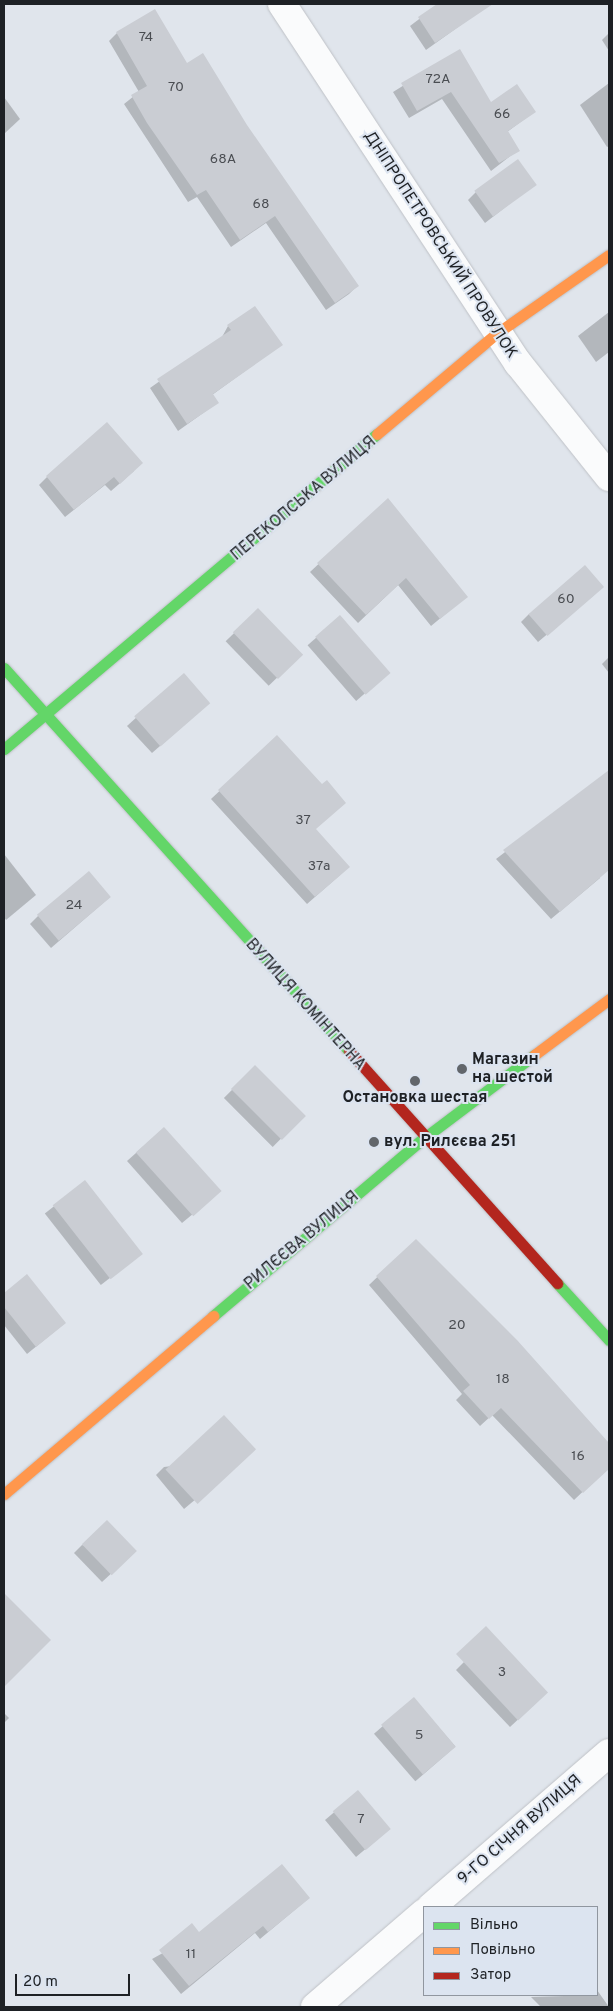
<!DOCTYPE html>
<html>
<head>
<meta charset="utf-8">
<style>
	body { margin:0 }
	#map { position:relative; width:613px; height:2011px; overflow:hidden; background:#e0e5ec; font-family:Overpass,sans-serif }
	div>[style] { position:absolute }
	.shadow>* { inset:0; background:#0003; transform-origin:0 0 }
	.building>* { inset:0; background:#cacdd3; transform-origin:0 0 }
	.roads { filter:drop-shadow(0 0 1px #bec1c6) drop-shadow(0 0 1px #bec1c6) }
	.street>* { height:28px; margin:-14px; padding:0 14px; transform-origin:14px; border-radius:14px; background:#fafbfc }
	.fast>* { height:11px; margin:-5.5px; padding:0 5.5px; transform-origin:5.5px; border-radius:5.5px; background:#63d668 }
	.slow>* { height:11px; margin:-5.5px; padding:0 5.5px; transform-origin:5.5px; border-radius:5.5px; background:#ff974d }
	.jam>* { height:11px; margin:-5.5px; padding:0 5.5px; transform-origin:5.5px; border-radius:5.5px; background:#b3261e }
	.dots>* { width:14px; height:14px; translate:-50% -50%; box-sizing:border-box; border:2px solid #dce4f0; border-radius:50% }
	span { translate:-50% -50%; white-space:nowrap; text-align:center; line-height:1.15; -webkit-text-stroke:4px #dce4f0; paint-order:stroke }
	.number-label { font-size:14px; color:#4a4d52 }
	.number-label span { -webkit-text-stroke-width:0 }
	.street-label { font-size:16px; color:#1e2125 }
	.poi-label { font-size:16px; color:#1e2125; font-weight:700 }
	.left { translate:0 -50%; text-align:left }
	.frame { position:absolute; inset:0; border:5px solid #1e2125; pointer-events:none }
	.legend { position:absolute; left:423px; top:1906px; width:175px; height:90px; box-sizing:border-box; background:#dce4f0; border:1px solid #90969f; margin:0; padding:6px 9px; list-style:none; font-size:15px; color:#1e2125 }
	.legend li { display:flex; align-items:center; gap:10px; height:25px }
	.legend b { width:25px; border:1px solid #90969f }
	.scale { position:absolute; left:15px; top:1974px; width:115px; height:22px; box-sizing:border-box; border:2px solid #1e2125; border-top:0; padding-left:6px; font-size:15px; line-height:18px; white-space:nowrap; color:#1e2125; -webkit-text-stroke:4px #dce4f0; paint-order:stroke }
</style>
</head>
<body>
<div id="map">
	<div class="shadow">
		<div style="clip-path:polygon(439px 4px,479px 4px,483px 9px,426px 50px,410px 26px)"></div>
		<div style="clip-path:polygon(117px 33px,186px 64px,357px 286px,349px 294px,326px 310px,266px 223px,231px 247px,197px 197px,188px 202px,124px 104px,139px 92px,109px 41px)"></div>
		<div style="clip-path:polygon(609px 33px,609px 51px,602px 40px)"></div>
		<div style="clip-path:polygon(459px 51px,490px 104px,534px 112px,507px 132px,518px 150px,491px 171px,442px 99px,409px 118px,393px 92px)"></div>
		<div style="clip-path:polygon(609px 83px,609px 146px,607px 147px,580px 105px)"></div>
		<div style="clip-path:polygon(4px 97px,20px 119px,4px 134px)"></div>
		<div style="clip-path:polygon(535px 184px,485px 223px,468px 200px,476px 192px)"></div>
		<div style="clip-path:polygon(609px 312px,609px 352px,596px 362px,578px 336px)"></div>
		<div style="clip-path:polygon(228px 326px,281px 345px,212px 395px,217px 403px,178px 431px,150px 388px,222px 337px)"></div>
		<div style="clip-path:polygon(134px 471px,111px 491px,105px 485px,65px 517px,39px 485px,47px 477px)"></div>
		<div style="clip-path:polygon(387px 500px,466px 597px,431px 626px,398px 585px,358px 623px,310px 572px)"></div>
		<div style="clip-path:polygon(594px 595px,538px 642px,521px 622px,529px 614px)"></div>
		<div style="left:258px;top:610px;width:62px;height:45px;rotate:46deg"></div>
		<div style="left:340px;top:617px;width:74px;height:43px;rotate:49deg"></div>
		<div style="clip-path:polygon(609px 657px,609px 673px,602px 664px)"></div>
		<div style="clip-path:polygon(183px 675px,200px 711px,152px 753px,127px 726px)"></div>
		<div style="clip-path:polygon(277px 737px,315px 829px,340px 875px,307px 904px,211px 799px)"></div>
		<div style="clip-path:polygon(609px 772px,609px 848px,597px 856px,600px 878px,551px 919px,496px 859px)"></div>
		<div style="clip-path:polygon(4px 854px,36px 895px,6px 920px,4px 917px)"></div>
		<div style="clip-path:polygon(110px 897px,51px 948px,30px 924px,38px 916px)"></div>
		<div style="left:255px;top:1067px;width:69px;height:44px;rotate:45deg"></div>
		<div style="clip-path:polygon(164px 1128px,211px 1199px,182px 1223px,127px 1161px)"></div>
		<div style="left:85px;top:1182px;width:91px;height:51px;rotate:52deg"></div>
		<div style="clip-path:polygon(416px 1240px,609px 1444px,609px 1467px,574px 1500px,492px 1415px,480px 1426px,456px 1400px,462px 1394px,369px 1285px)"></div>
		<div style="clip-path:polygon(27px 1276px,65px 1323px,27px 1354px,4px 1325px,4px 1294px)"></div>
		<div style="clip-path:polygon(246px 1457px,184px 1509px,156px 1475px,164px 1467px)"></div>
		<div style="clip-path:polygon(82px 1545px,127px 1559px,102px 1582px,74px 1553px)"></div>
		<div style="clip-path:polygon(9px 1601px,4px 1685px,4px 1606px)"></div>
		<div style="clip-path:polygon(464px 1662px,539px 1700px,510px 1727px,456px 1670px)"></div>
		<div style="left:414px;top:1699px;width:63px;height:53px;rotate:49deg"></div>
		<div style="clip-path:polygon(4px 1713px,9px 1718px,4px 1723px)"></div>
		<div style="clip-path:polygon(358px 1792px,381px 1836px,356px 1857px,325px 1820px)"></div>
		<div style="clip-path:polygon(309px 1898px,260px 1939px,255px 1933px,181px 1994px,152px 1959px,199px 1933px)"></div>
		<div style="clip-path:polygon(597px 1990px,609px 2007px,541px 2007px,531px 1997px,597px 1995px)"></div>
	</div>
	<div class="building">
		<div style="clip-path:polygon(437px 4px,493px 4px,435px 43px,418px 17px)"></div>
		<div style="clip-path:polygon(155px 9px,187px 63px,203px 53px,247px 125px,359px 286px,335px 303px,275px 216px,240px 240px,206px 190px,197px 195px,147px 123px,131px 95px,147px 86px,116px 32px)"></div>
		<div style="clip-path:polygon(460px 49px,491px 102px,517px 84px,536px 112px,508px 131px,520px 151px,499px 163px,451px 92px,417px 111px,401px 83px)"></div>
		<div style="left:518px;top:159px;width:32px;height:54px;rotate:54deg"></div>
		<div style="clip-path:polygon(255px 306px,283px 345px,213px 394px,219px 403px,187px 424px,157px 379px,231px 330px,227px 325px)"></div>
		<div style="clip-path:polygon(107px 422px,143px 463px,120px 484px,114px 477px,74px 510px,46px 476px)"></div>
		<div style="clip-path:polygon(388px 498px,468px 597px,440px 619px,406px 578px,366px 615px,317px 563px)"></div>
		<div style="left:585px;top:565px;width:29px;height:75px;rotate:49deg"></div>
		<div style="left:258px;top:608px;width:65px;height:35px;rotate:46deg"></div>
		<div style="left:340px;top:615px;width:77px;height:33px;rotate:49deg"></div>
		<div style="left:184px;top:673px;width:40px;height:66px;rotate:49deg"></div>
		<div style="clip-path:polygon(277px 735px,322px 784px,327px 780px,346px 803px,316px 829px,350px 867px,315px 897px,218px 790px)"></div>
		<div style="clip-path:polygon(609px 770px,609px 870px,560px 912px,503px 850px)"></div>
		<div style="left:89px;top:871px;width:34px;height:68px;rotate:50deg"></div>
		<div style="left:255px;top:1065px;width:72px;height:34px;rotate:45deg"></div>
		<div style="left:164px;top:1127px;width:86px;height:38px;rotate:48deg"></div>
		<div style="left:85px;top:1180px;width:94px;height:41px;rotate:52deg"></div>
		<div style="clip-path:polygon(416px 1239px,517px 1340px,609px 1443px,609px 1469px,583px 1493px,501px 1408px,489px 1419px,463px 1391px,470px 1385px,376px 1276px)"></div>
		<div style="clip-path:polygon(27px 1274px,66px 1323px,36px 1347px,4px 1307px,4px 1293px)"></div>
		<div style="left:224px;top:1415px;width:47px;height:80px;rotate:47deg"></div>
		<div style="left:107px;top:1520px;width:43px;height:35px;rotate:46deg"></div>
		<div style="clip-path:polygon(4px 1593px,51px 1640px,4px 1687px)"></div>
		<div style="left:486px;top:1626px;width:91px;height:41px;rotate:47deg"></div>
		<div style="left:414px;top:1697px;width:65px;height:43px;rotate:50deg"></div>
		<div style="left:358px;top:1790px;width:51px;height:33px;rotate:50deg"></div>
		<div style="clip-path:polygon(282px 1864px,310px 1898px,268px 1932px,263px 1926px,189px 1986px,159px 1950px,192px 1923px,199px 1932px)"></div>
	</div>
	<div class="roads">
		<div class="street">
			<div style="left:282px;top:4px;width:430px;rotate:56.7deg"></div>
			<div style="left:518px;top:363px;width:146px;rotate:51.4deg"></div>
			<div style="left:431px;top:1907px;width:235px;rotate:-40.9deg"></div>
			<div style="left:315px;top:2007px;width:144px;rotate:-40.8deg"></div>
		</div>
		<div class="fast">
			<div style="left:4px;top:668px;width:515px;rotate:47.99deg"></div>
			<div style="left:4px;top:749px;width:488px;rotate:-40.2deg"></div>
			<div style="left:557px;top:1283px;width:77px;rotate:47.6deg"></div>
			<div style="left:213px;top:1316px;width:276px;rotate:-40.2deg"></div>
			<div style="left:424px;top:1138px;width:138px;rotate:-37deg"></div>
		</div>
		<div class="slow">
			<div style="left:377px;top:434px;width:157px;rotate:-40.1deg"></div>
			<div style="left:497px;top:333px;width:136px;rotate:-34.9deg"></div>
			<div style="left:534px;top:1055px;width:94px;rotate:-36.7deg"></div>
			<div style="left:4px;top:1494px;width:275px;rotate:-40.4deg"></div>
		</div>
		<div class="jam">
			<div style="left:349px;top:1051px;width:312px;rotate:48.1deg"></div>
		</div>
	</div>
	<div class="dots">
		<div style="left:462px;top:1069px;background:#62666b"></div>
		<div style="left:415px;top:1081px;background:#62666b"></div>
		<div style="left:374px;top:1142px;background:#62666b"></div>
	</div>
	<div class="number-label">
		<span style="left:146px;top:38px">74</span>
		<span style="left:438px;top:80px">72А</span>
		<span style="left:176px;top:88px">70</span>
		<span style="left:502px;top:115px">66</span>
		<span style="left:223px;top:160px">68А</span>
		<span style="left:261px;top:205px">68</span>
		<span style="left:566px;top:600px">60</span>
		<span style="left:303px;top:821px">37</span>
		<span style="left:319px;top:867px">37а</span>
		<span style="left:74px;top:906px">24</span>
		<span style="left:457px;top:1326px">20</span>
		<span style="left:503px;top:1380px">18</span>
		<span style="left:578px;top:1457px">16</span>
		<span style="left:502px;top:1673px">3</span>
		<span style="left:419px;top:1736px">5</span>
		<span style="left:361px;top:1820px">7</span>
		<span style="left:191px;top:1955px">11</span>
	</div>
	<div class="street-label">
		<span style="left:440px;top:245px;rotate:57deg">ДНІПРОПЕТРОВСЬКИЙ ПРОВУЛОК</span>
		<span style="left:304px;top:499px;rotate:-40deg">ПЕРЕКОПСЬКА ВУЛИЦЯ</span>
		<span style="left:305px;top:1005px;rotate:48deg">ВУЛИЦЯ КОМІНТЕРНА</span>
		<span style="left:302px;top:1241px;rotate:-40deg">РИЛЄЄВА ВУЛИЦЯ</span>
		<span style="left:520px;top:1830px;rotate:-41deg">9-ГО СІЧНЯ ВУЛИЦЯ</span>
	</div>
	<div class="poi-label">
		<span class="left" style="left:472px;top:1069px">Магазин<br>на шестой</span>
		<span style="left:415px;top:1098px">Остановка шестая</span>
		<span class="left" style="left:384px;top:1142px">вул. Рилєєва 251</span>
	</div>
	<div class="frame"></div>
	<ul class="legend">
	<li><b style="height:6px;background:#63d668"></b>Вільно</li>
	<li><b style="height:6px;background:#ff974d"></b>Повільно</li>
	<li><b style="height:6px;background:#b3261e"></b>Затор</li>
	</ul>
	<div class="scale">20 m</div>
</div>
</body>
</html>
